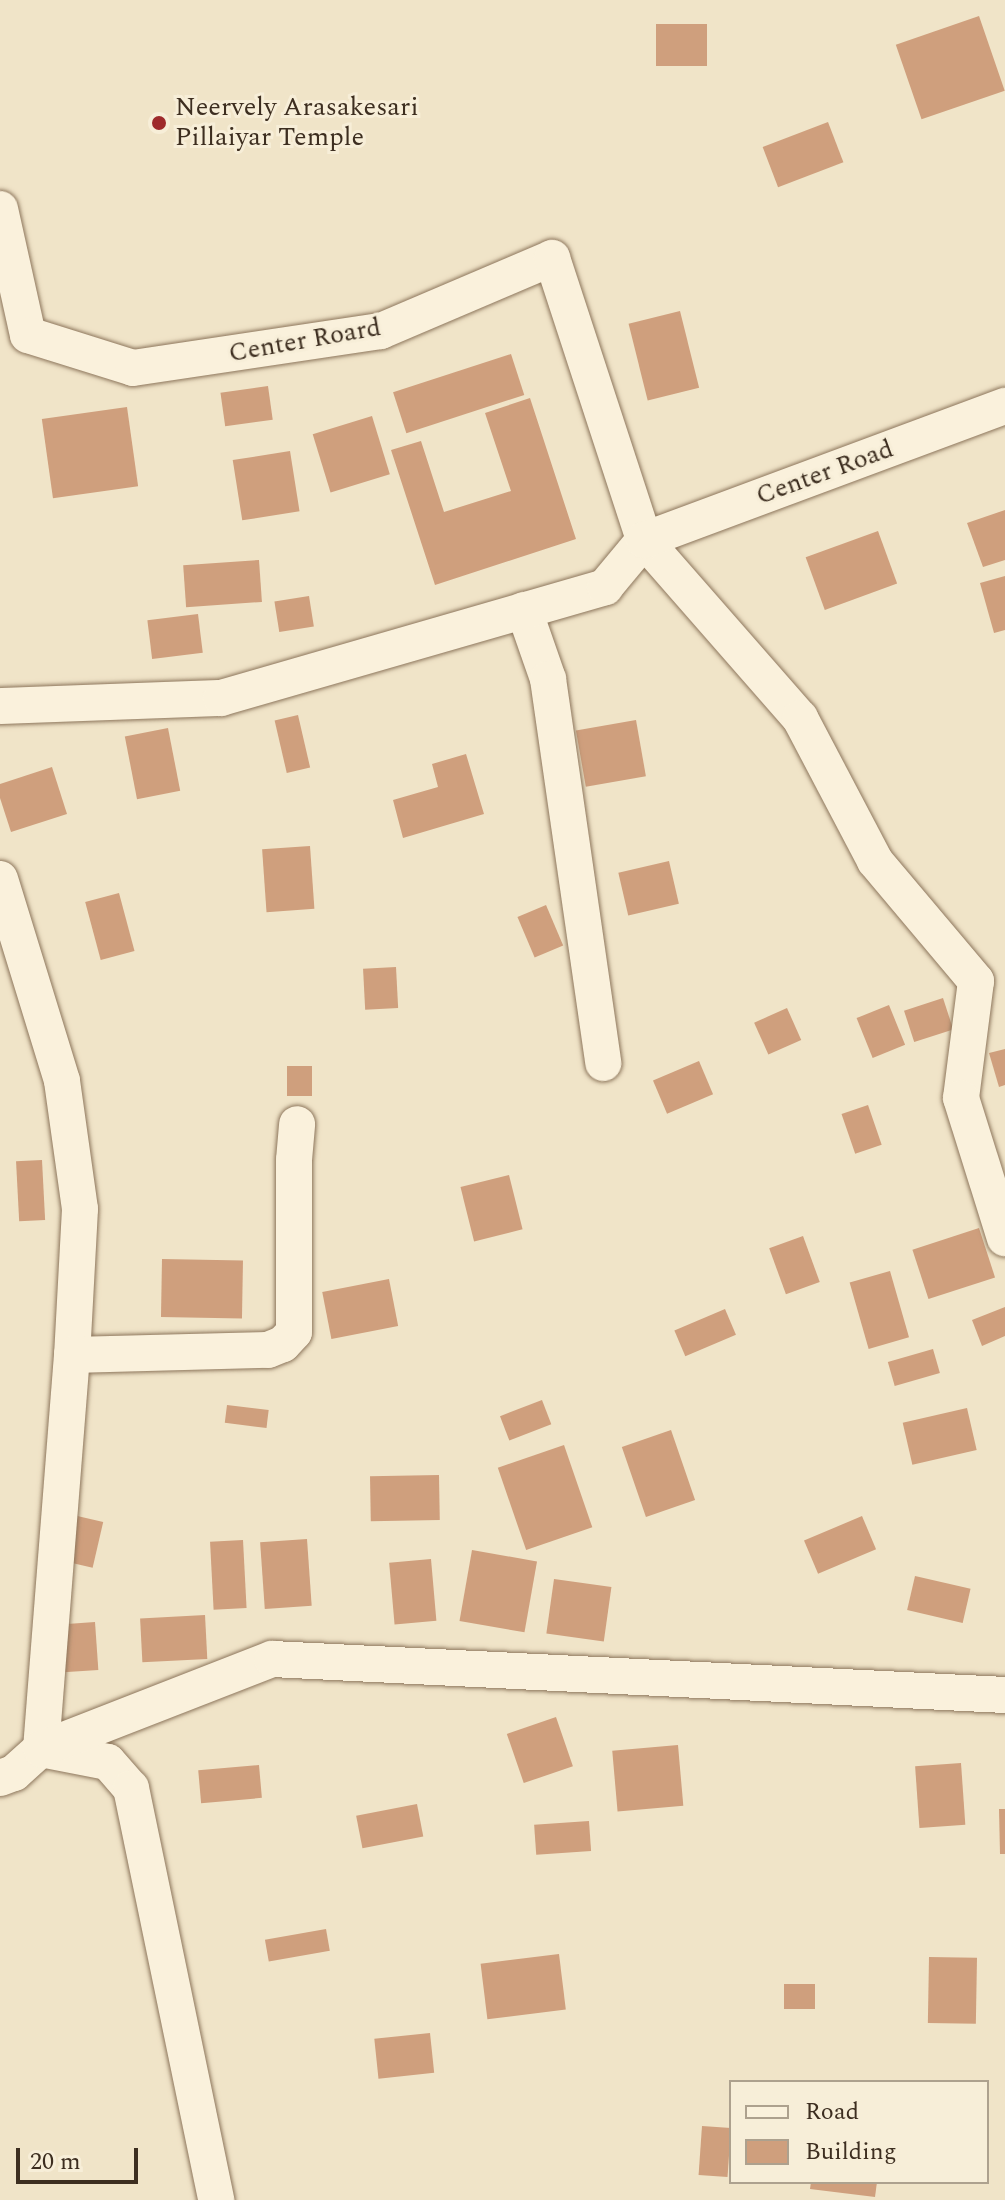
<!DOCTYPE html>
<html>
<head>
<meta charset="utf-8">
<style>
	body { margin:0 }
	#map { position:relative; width:1005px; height:2200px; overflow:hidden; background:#f0e4c8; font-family:Spectral,serif }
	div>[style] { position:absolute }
	.building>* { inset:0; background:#cf9f7d; transform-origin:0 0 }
	.roads { filter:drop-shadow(0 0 2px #8d765c) drop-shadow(0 0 2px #8d765c) }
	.minor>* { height:36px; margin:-18px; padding:0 18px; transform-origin:18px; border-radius:18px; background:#faf1dc }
	.dots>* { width:22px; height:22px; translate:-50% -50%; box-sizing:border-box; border:4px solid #f7eed8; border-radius:50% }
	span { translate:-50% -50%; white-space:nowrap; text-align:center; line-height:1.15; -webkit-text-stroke:6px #f7eed8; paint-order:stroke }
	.poi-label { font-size:26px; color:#3d2e20 }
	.left { translate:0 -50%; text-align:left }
	.street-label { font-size:26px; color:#3d2e20 }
	.legend { position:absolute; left:729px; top:2080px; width:260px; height:104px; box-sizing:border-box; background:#f7eed8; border:2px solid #ada18e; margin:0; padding:10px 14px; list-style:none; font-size:24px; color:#3d2e20 }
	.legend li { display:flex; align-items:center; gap:16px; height:40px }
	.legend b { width:40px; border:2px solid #ada18e }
	.scale { position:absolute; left:16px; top:2148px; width:122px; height:36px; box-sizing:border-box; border:4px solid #3d2e20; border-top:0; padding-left:10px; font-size:24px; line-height:28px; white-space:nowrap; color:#3d2e20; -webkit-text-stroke:6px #f7eed8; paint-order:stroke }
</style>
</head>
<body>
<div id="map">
	<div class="building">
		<div style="left:979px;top:16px;width:79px;height:88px;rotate:71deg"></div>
		<div style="left:656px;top:24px;width:51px;height:42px"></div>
		<div style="left:828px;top:122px;width:43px;height:70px;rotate:69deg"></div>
		<div style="left:680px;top:311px;width:79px;height:53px;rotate:76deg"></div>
		<div style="left:511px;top:354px;width:43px;height:124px;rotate:72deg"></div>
		<div style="left:268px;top:386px;width:34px;height:48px;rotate:82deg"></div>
		<div style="clip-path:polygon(530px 398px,576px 539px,435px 585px,391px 450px,421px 441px,444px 512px,511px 491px,485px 413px)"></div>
		<div style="left:127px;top:407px;width:80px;height:86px;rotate:82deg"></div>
		<div style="left:372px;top:416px;width:61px;height:62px;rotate:73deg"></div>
		<div style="left:290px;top:451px;width:61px;height:58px;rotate:81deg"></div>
		<div style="clip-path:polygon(1005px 510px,1005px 560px,983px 567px,967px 523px)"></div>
		<div style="left:878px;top:531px;width:56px;height:77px;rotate:70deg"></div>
		<div style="left:259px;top:560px;width:42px;height:76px;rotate:86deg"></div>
		<div style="clip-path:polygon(1005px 576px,1005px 630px,994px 633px,980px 583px)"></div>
		<div style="left:309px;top:596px;width:31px;height:35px;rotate:81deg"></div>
		<div style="left:198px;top:614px;width:39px;height:51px;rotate:83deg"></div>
		<div style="left:298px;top:715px;width:54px;height:24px;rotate:77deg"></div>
		<div style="left:636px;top:720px;width:57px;height:61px;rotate:80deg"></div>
		<div style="left:168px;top:728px;width:64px;height:44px;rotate:79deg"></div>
		<div style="clip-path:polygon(466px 754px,484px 814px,403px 838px,393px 800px,438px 787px,432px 764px)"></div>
		<div style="clip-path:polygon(52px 767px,67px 814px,11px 832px,0 798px,0 784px)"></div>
		<div style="left:310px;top:846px;width:63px;height:48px;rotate:86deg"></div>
		<div style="left:669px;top:861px;width:44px;height:52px;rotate:77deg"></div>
		<div style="left:119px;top:893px;width:60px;height:35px;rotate:75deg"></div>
		<div style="left:546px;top:905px;width:44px;height:31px;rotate:67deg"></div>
		<div style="left:396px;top:967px;width:41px;height:33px;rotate:87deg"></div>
		<div style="left:943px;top:998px;width:33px;height:41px;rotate:72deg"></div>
		<div style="left:889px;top:1005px;width:43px;height:35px;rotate:68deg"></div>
		<div style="left:787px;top:1008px;width:35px;height:36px;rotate:66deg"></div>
		<div style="clip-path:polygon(1005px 1049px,1005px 1085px,999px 1087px,989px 1053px)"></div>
		<div style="left:699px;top:1061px;width:36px;height:50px;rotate:67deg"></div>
		<div style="left:287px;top:1066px;width:25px;height:30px"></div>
		<div style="left:868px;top:1105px;width:42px;height:28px;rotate:71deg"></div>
		<div style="left:42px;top:1160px;width:60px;height:26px;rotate:87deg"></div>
		<div style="left:509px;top:1175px;width:56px;height:50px;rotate:76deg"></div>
		<div style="left:979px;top:1228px;width:52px;height:70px;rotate:72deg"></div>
		<div style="left:803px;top:1236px;width:49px;height:36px;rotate:70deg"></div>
		<div style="left:162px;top:1259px;width:81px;height:58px;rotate:1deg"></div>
		<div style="left:890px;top:1271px;width:69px;height:42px;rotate:74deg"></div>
		<div style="left:389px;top:1279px;width:48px;height:68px;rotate:79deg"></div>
		<div style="clip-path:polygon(1005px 1307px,1005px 1336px,982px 1346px,972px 1320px)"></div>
		<div style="left:725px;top:1309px;width:28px;height:55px;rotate:67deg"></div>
		<div style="left:933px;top:1349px;width:25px;height:47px;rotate:74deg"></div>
		<div style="left:542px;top:1400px;width:26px;height:45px;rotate:69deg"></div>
		<div style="left:227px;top:1405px;width:42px;height:18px;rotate:7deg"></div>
		<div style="left:967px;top:1408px;width:43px;height:66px;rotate:77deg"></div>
		<div style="left:671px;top:1430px;width:74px;height:52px;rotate:71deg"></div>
		<div style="left:564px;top:1445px;width:87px;height:70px;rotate:71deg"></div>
		<div style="left:439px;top:1475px;width:45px;height:69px;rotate:89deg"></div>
		<div style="left:73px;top:1515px;width:31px;height:47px;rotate:13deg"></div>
		<div style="left:862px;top:1516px;width:36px;height:63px;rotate:67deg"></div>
		<div style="left:307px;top:1539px;width:67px;height:47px;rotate:86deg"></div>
		<div style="left:243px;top:1540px;width:68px;height:33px;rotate:87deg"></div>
		<div style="left:472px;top:1550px;width:66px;height:72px;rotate:10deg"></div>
		<div style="left:431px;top:1559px;width:62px;height:42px;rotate:85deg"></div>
		<div style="left:915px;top:1576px;width:57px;height:35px;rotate:13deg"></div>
		<div style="left:554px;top:1579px;width:58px;height:55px;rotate:8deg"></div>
		<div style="left:205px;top:1615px;width:44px;height:65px;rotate:87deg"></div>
		<div style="left:95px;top:1622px;width:48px;height:35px;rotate:86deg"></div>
		<div style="left:556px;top:1717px;width:52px;height:52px;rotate:71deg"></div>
		<div style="left:678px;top:1745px;width:61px;height:66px;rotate:85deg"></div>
		<div style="left:961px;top:1763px;width:62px;height:46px;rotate:86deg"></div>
		<div style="left:259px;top:1765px;width:33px;height:61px;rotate:85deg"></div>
		<div style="left:417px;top:1804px;width:33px;height:62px;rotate:79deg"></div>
		<div style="clip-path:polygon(999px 1809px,1005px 1809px,1005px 1854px,1000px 1854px)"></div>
		<div style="left:589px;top:1821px;width:30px;height:55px;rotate:86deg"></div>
		<div style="left:326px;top:1929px;width:22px;height:62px;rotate:80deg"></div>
		<div style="left:559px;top:1954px;width:56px;height:79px;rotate:83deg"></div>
		<div style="left:929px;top:1957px;width:48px;height:66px;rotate:1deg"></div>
		<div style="left:784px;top:1984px;width:31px;height:25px"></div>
		<div style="left:430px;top:2033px;width:40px;height:56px;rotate:84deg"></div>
		<div style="left:702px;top:2126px;width:29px;height:49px;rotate:4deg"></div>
		<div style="clip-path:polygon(811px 2182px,877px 2182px,875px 2197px,810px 2189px)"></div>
	</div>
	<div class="roads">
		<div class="minor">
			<div style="left:0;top:209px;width:129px;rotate:77.5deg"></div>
			<div style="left:28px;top:335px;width:110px;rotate:17.4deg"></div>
			<div style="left:133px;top:368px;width:251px;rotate:-8.5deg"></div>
			<div style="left:381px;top:331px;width:186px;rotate:-23.1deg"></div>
			<div style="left:552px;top:258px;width:297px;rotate:71.9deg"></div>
			<div style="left:644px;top:540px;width:237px;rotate:48.8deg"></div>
			<div style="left:800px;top:718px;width:161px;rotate:62.3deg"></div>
			<div style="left:875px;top:861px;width:157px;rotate:49.9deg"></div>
			<div style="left:976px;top:981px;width:118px;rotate:97.3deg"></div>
			<div style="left:961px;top:1098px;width:147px;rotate:72.6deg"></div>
			<div style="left:524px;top:610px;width:73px;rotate:70.8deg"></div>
			<div style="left:548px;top:679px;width:388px;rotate:81.8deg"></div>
			<div style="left:0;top:706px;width:221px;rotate:-2.1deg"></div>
			<div style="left:221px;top:698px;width:400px;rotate:-16.1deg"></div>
			<div style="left:605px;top:587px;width:61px;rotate:-50.3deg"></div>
			<div style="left:644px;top:540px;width:385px;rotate:-20.4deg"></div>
			<div style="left:0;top:879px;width:211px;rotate:72.9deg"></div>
			<div style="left:62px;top:1081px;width:129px;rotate:82deg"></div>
			<div style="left:80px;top:1209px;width:146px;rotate:93.1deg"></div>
			<div style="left:41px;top:1749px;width:395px;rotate:-85.5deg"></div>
			<div style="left:72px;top:1355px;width:196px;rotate:-1.5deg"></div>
			<div style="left:268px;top:1350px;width:16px;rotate:-22deg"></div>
			<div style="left:283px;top:1344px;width:16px;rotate:-47deg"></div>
			<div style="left:294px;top:1332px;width:172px;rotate:-90deg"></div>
			<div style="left:294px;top:1160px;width:36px;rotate:-85deg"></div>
			<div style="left:41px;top:1749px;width:68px;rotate:11deg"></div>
			<div style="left:108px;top:1762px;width:35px;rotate:49deg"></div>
			<div style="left:131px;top:1788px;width:421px;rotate:78.3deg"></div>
			<div style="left:0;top:1778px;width:15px;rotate:-20deg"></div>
			<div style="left:14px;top:1773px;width:36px;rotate:-42deg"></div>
			<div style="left:41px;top:1749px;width:248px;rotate:-21.3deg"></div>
			<div style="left:272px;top:1659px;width:734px;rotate:2.81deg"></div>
		</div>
	</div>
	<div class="dots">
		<div style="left:159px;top:123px;background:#9e2a2b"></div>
	</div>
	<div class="poi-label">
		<span class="left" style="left:175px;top:123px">Neervely Arasakesari<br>Pillaiyar Temple</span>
	</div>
	<div class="street-label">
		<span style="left:305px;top:341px;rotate:-10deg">Center Roard</span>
		<span style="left:825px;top:473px;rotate:-20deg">Center Road</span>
	</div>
	<ul class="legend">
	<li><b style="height:10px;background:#faf1dc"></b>Road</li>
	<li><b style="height:22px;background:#cf9f7d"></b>Building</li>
	</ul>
	<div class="scale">20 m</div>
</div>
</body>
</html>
